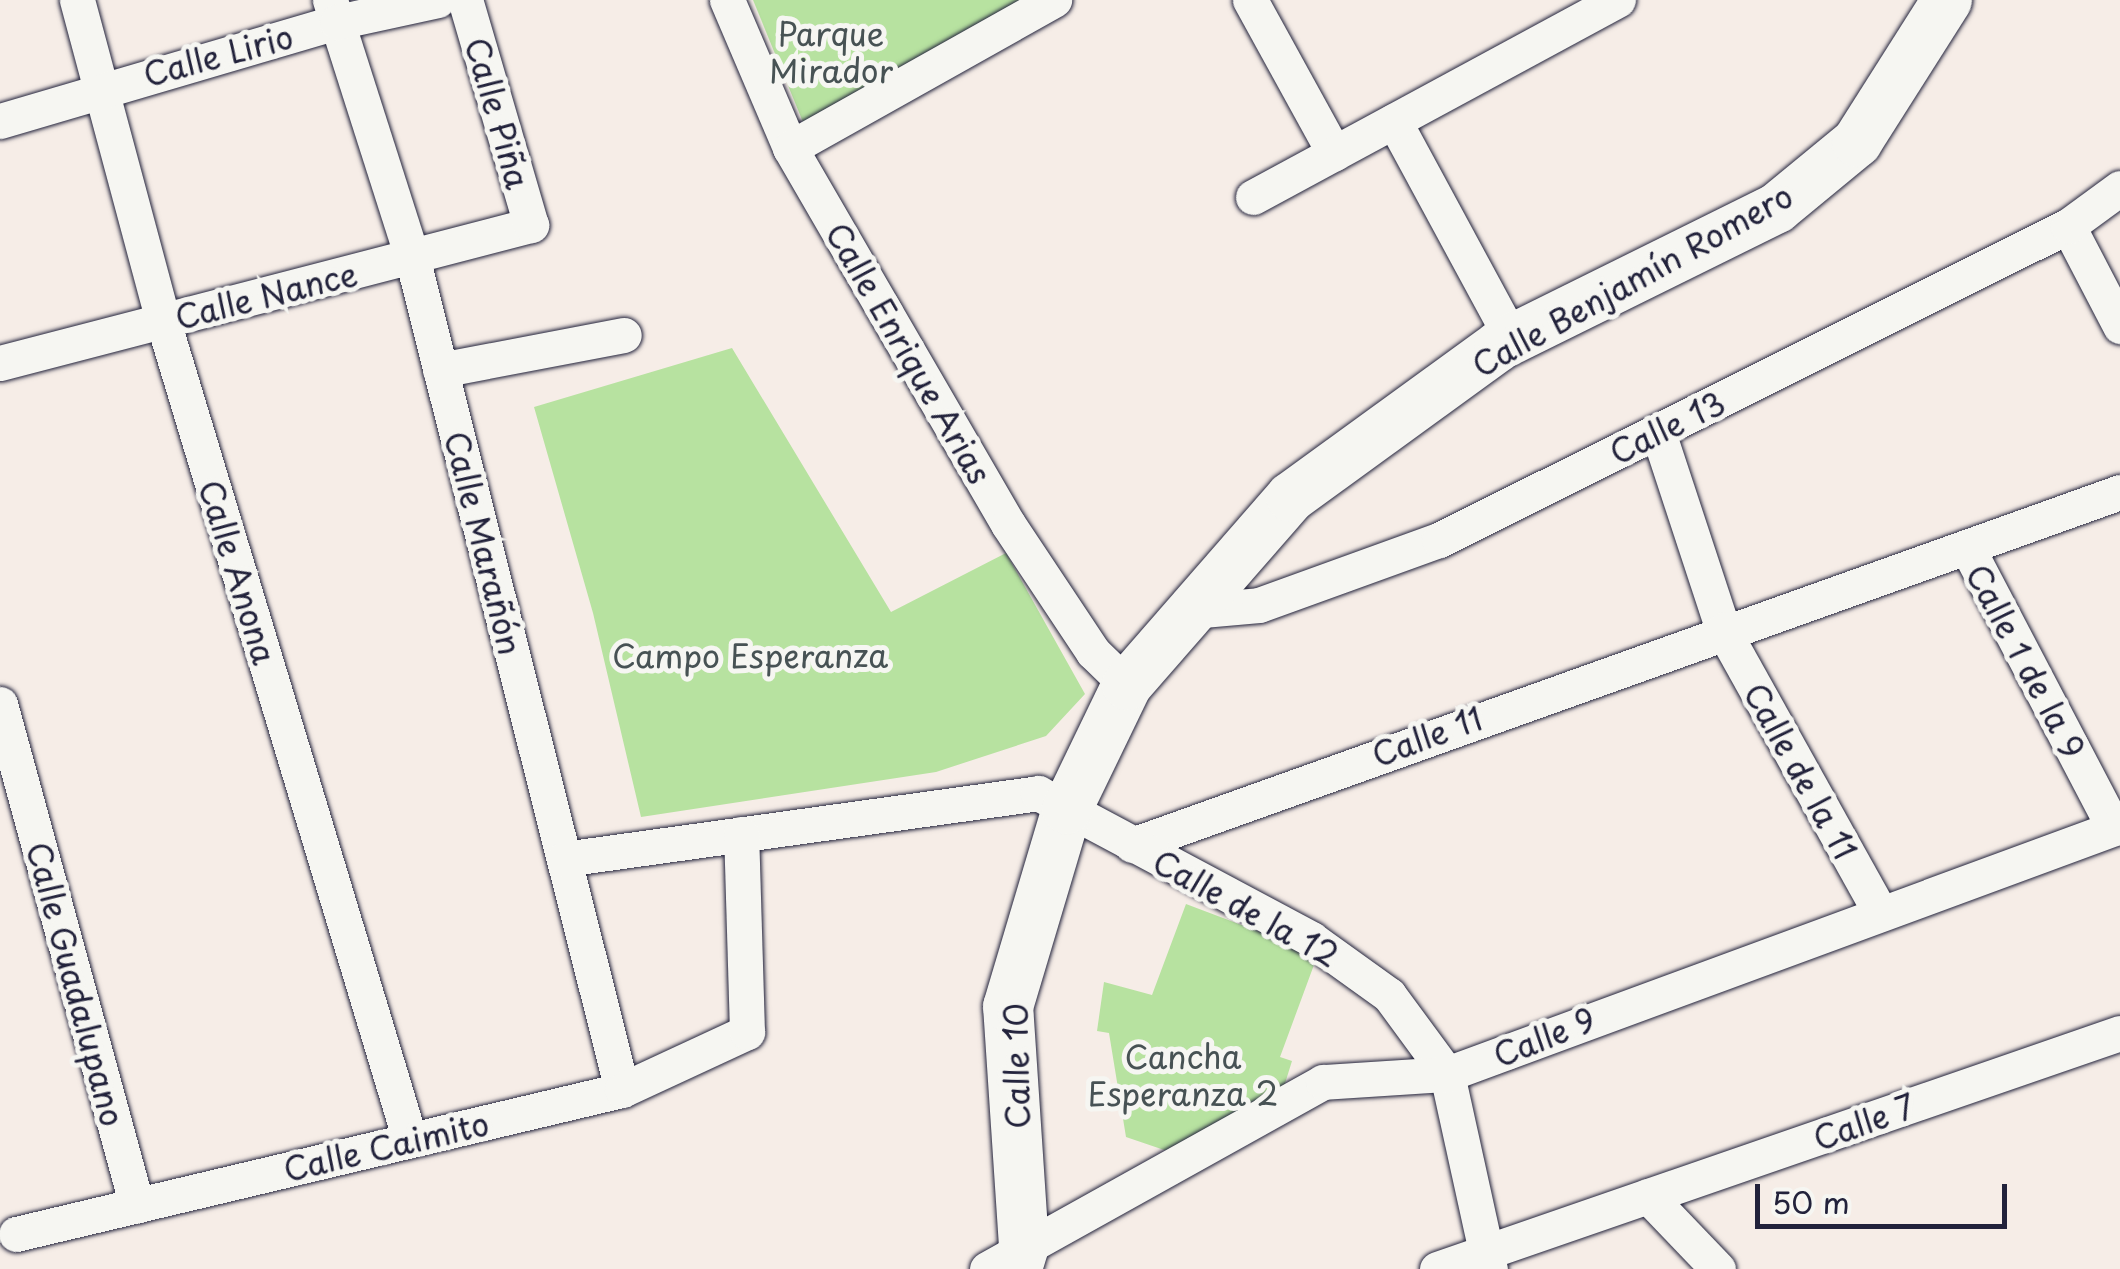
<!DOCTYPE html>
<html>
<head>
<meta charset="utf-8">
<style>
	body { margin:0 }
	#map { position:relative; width:2120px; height:1269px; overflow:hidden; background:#f6ede7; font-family:"Playpen Sans",sans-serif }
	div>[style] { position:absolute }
	.green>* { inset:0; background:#b7e2a0 }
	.roads { filter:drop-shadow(0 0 2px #22223b) drop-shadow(0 0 2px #22223b) }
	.street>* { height:35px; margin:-17.5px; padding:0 17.5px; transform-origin:17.5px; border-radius:17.5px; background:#f6f6f2 }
	.secondary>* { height:50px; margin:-25px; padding:0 25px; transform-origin:25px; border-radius:25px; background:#f6f6f2 }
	span { translate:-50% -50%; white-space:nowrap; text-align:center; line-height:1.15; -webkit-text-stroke:10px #f6f6f2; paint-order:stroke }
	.park-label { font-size:32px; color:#475254 }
	.street-label { font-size:32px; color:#22223b }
	.scale { position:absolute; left:1755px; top:1184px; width:252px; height:45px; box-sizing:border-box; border:5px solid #22223b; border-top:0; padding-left:12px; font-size:30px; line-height:35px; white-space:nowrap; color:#22223b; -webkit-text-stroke:8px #f6f6f2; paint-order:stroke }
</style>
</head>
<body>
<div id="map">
	<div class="green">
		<div style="clip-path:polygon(753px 0,1037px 0,805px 127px)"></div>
		<div style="clip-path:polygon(732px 348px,891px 612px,1006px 553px,1085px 694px,1046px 736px,936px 772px,641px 817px,593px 613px,534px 407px)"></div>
		<div style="clip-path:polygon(1186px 904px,1318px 954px,1280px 1057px,1292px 1061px,1282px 1093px,1173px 1153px,1126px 1137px,1109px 1033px,1097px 1031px,1104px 982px,1152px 995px)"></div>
	</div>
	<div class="roads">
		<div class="street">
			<div style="left:77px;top:0;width:332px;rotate:75deg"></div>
			<div style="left:163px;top:321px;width:855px;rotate:73.22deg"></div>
			<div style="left:330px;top:0;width:270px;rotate:72.3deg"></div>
			<div style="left:412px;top:257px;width:859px;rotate:75.85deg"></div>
			<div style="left:727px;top:0;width:161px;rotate:66.9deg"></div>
			<div style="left:790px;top:148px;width:435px;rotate:59.9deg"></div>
			<div style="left:1008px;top:524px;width:154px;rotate:56.4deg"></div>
			<div style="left:1093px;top:652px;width:47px;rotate:44.1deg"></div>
			<div style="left:1250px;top:0;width:175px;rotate:61.2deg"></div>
			<div style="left:0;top:121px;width:351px;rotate:-16.4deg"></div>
			<div style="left:337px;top:22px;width:103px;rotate:-12.3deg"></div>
			<div style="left:1394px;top:121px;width:248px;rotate:61.6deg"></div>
			<div style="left:790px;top:148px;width:303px;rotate:-29.3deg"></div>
			<div style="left:1253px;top:197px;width:415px;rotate:-28.4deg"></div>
			<div style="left:2068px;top:226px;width:113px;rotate:62.5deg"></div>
			<div style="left:0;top:363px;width:549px;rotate:-14.57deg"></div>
			<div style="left:531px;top:225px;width:234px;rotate:-106.3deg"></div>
			<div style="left:440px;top:370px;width:187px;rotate:-10.8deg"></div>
			<div style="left:1658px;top:432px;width:208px;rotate:71.8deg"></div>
			<div style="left:1723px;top:630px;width:323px;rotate:60.9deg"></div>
			<div style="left:1967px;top:547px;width:317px;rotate:62.4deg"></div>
			<div style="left:1191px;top:611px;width:68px;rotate:-5deg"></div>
			<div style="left:1259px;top:605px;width:191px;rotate:-19.9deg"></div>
			<div style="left:1439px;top:540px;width:703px;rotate:-26.53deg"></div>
			<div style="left:2068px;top:226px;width:64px;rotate:-36.2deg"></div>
			<div style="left:0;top:704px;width:520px;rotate:74.74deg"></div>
			<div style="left:1132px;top:845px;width:1049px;rotate:-19.66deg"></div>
			<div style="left:564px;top:859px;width:479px;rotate:-7.9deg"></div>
			<div style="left:1038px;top:793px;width:310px;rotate:28.1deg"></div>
			<div style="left:1311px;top:939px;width:96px;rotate:35.7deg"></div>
			<div style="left:1389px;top:995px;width:98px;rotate:53.7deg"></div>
			<div style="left:1447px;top:1074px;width:200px;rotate:77.6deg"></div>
			<div style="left:1648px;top:1196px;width:101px;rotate:46.2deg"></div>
			<div style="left:16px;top:1234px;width:623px;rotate:-13.37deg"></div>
			<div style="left:622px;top:1090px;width:138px;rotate:-24.9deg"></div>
			<div style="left:747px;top:1032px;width:198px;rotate:-91.7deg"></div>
			<div style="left:987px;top:1269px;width:385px;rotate:-29.1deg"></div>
			<div style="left:1323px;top:1082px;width:124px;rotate:-3.7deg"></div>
			<div style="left:1447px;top:1074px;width:717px;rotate:-20.23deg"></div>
			<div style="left:1437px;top:1269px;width:723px;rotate:-19.06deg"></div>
		</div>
		<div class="secondary">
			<div style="left:1017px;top:1269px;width:24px;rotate:-73deg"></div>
			<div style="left:1024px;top:1246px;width:240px;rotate:-93.8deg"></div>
			<div style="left:1008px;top:1007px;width:207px;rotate:-73.4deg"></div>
			<div style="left:1067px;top:809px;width:138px;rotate:-64.2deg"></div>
			<div style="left:1127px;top:685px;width:249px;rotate:-48.9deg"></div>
			<div style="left:1291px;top:497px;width:258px;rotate:-36deg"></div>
			<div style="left:1500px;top:345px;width:309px;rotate:-26.3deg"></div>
			<div style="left:1777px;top:208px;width:104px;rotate:-39.5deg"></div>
			<div style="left:1857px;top:142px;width:168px;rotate:-57.6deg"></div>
		</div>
	</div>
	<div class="park-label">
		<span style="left:831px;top:52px">Parque<br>Mirador</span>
		<span style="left:750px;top:655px">Campo Esperanza</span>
		<span style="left:1183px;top:1075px">Cancha<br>Esperanza 2</span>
	</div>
	<div class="street-label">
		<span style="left:218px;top:55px;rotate:-15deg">Calle Lirio</span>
		<span style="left:498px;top:113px;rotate:74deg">Calle Piña</span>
		<span style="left:1632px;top:280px;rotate:-29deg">Calle Benjamín Romero</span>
		<span style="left:266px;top:295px;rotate:-14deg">Calle Nance</span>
		<span style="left:909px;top:353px;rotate:60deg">Calle Enrique Arias</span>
		<span style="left:1667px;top:427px;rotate:-26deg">Calle 13</span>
		<span style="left:484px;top:543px;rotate:76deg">Calle Marañón</span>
		<span style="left:238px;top:572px;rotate:73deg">Calle Anona</span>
		<span style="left:2026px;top:661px;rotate:62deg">Calle 1 de la 9</span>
		<span style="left:1427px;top:736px;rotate:-20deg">Calle 11</span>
		<span style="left:1801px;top:771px;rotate:61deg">Calle de la 11</span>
		<span style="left:1246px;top:908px;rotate:29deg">Calle de la 12</span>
		<span style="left:76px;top:984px;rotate:75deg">Calle Guadalupano</span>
		<span style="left:1544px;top:1037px;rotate:-21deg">Calle 9</span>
		<span style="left:1016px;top:1066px;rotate:-91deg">Calle 10</span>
		<span style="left:1864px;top:1122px;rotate:-19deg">Calle 7</span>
		<span style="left:386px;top:1146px;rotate:-13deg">Calle Caimito</span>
	</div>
	<div class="scale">50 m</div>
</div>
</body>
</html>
